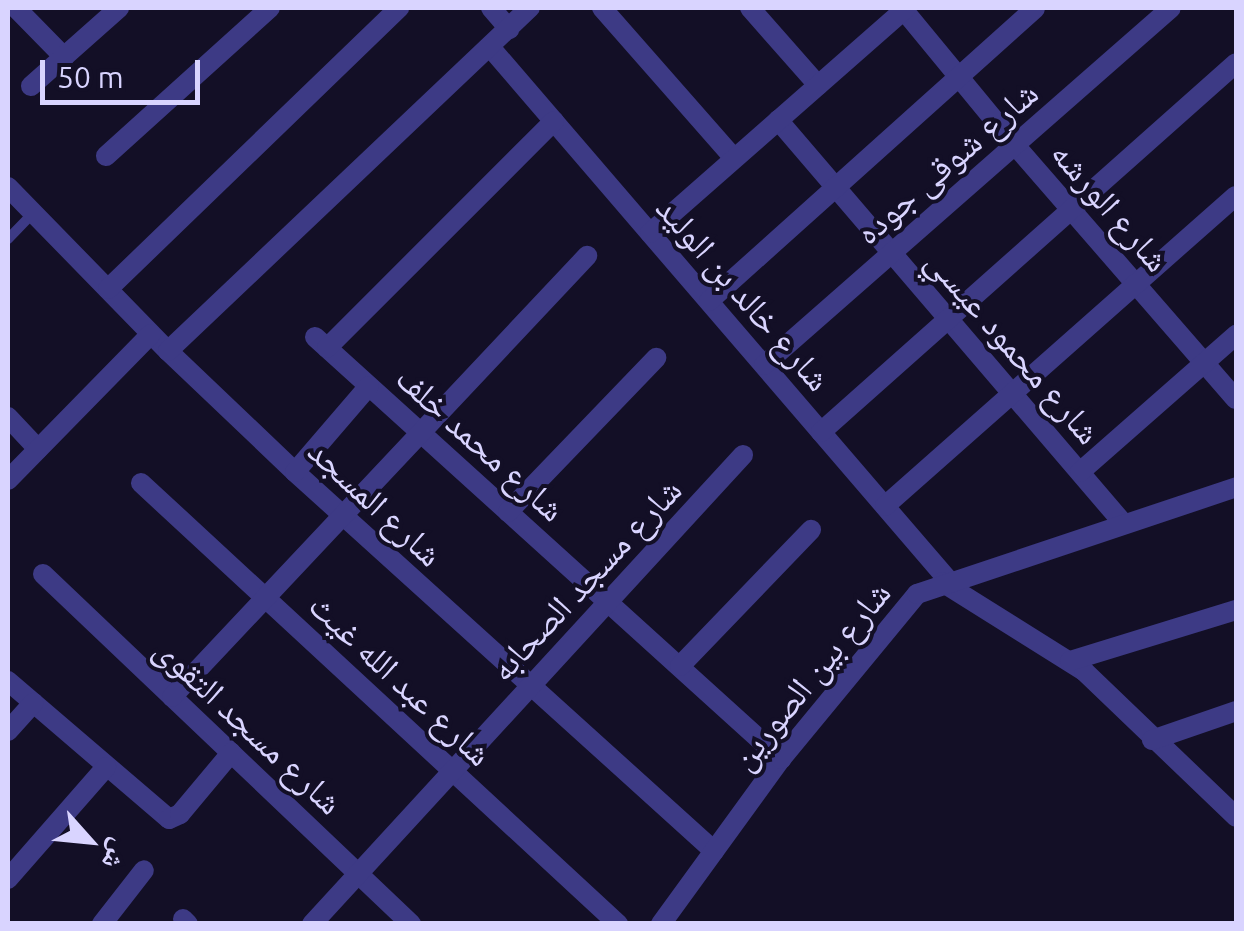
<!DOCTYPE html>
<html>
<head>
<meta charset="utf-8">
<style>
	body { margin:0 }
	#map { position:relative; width:1244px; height:931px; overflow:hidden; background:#130f26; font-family:Ubuntu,"Noto Naskh Arabic",sans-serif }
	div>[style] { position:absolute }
	.service>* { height:10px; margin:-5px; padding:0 5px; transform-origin:5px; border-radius:5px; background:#3d3a85 }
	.minor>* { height:20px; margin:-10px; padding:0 10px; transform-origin:10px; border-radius:10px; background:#3d3a85 }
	span { translate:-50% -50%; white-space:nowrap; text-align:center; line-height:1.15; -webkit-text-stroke:8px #130f26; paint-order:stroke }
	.street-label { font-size:35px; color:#d9d4ff }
	.frame { position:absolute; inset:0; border:10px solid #d9d4ff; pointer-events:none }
	.north { position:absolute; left:40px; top:791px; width:100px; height:100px; -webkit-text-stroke:8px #130f26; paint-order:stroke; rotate:117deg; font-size:28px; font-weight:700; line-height:40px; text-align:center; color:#d9d4ff }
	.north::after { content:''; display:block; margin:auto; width:35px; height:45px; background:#d9d4ff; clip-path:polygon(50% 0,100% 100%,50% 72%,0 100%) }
	.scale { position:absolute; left:40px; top:60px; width:160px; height:45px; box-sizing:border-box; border:5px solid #d9d4ff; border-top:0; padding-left:12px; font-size:30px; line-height:35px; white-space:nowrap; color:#d9d4ff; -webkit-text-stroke:8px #130f26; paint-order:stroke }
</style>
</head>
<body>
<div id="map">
	<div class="service">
		<div style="left:8px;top:239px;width:36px;rotate:-46deg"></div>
	</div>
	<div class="minor">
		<div style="left:16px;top:8px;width:69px;rotate:45.6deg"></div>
		<div style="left:491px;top:8px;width:28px;rotate:49deg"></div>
		<div style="left:602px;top:8px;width:200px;rotate:48.7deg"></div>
		<div style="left:750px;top:8px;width:103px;rotate:48.6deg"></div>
		<div style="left:902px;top:8px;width:176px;rotate:50.5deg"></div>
		<div style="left:1014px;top:144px;width:338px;rotate:49deg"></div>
		<div style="left:490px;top:47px;width:704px;rotate:49.32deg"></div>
		<div style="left:31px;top:86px;width:118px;rotate:-41.6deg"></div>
		<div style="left:778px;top:120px;width:531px;rotate:49.43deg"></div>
		<div style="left:106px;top:156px;width:221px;rotate:-42.1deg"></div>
		<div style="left:8px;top:187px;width:229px;rotate:45.7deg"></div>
		<div style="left:168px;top:351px;width:175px;rotate:43.6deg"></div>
		<div style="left:295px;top:472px;width:565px;rotate:42.13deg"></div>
		<div style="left:650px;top:233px;width:341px;rotate:-41.3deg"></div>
		<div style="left:108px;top:289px;width:405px;rotate:-44deg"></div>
		<div style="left:709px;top:301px;width:438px;rotate:-41.9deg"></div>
		<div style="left:315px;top:337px;width:629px;rotate:42.16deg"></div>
		<div style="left:327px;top:348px;width:321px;rotate:-45deg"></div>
		<div style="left:168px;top:351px;width:499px;rotate:-43.5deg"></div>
		<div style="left:764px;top:365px;width:541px;rotate:-41.26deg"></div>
		<div style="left:8px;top:417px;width:44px;rotate:46.8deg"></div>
		<div style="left:821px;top:432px;width:555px;rotate:-41.64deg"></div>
		<div style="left:295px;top:472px;width:113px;rotate:-49.3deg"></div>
		<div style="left:1080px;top:472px;width:208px;rotate:-41.3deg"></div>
		<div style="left:8px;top:480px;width:204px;rotate:-45.6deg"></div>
		<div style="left:141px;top:483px;width:650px;rotate:42.75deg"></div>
		<div style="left:885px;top:506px;width:468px;rotate:-41.5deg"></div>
		<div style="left:508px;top:512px;width:214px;rotate:-46.1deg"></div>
		<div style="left:43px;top:574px;width:508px;rotate:43.56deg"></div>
		<div style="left:942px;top:582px;width:168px;rotate:32.1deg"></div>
		<div style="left:1084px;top:671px;width:211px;rotate:43.8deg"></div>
		<div style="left:1070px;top:661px;width:174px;rotate:-17.1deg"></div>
		<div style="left:680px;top:666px;width:189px;rotate:-46.1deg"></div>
		<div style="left:8px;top:681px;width:212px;rotate:40.6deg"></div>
		<div style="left:169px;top:819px;width:12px;rotate:-24deg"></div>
		<div style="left:180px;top:814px;width:80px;rotate:-50.1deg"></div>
		<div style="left:172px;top:697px;width:606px;rotate:-46.74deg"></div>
		<div style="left:8px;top:731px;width:38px;rotate:-48deg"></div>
		<div style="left:1152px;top:740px;width:89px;rotate:-19deg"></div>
		<div style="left:8px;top:879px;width:149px;rotate:-48.8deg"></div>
		<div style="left:183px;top:919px;width:7px;rotate:45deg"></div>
		<div style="left:102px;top:924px;width:68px;rotate:-52.1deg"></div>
		<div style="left:312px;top:924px;width:637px;rotate:-47.42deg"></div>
		<div style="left:661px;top:924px;width:204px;rotate:-54deg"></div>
		<div style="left:781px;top:759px;width:214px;rotate:-50.5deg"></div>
		<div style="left:917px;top:594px;width:336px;rotate:-18.5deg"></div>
	</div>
	<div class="street-label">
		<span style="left:946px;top:162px;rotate:-41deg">شارع شوقى جوده</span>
		<span style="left:1111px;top:206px;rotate:49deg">شارع الورشه</span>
		<span style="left:744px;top:293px;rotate:49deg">شارع خالد بن الوليد</span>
		<span style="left:1014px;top:346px;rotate:49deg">شارع محمود عيسي</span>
		<span style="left:481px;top:443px;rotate:42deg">شارع محمد خلف</span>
		<span style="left:376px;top:502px;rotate:43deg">شارع المسجد</span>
		<span style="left:585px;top:579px;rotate:-47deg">شارع مسجد الصحابه</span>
		<span style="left:810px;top:675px;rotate:-51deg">شارع بين الصورين</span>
		<span style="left:401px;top:679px;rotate:43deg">شارع عبد الله غيث</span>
		<span style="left:249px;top:725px;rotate:43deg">شارع مسجد التقوى</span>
	</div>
	<div class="frame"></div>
	<div class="north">ش</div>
	<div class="scale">50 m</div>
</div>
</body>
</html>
